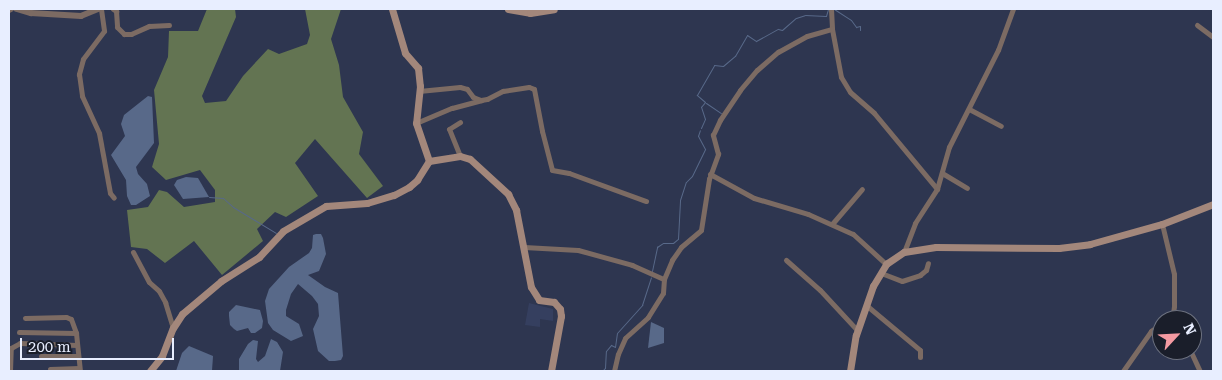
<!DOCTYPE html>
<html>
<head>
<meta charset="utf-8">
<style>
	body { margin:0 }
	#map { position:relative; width:1222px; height:380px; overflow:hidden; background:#2e3650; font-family:"Roboto Serif",serif }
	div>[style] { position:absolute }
	.built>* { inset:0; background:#353f5f }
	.forest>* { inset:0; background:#637452 }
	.water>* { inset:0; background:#586989 }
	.stream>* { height:1px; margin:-0.5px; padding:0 0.5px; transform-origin:0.5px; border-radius:0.5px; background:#586989 }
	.minor>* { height:5px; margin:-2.5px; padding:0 2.5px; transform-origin:2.5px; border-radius:2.5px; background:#7c6b63 }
	.tertiary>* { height:5.5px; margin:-2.75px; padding:0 2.75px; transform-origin:2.75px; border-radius:2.75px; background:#7c6b63 }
	.secondary>* { height:7px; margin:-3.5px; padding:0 3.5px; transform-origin:3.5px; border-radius:3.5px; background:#a3877b }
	span { translate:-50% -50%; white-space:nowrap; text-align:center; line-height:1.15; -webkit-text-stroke:4.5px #1a1e2a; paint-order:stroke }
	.frame { position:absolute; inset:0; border:10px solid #e8eeff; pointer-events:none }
	.north { position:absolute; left:1152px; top:310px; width:50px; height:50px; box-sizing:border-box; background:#1a1e2a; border:1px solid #6c717f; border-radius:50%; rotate:65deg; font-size:14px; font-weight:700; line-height:20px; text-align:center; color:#e8eeff }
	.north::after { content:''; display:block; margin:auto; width:18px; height:22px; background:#f49aa2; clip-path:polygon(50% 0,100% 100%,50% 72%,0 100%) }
	.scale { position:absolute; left:20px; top:338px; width:154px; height:22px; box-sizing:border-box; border:2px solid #e8eeff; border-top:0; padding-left:6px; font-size:15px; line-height:18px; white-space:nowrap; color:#e8eeff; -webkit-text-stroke:4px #1a1e2a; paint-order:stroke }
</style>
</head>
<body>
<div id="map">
	<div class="built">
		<div style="clip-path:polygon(529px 303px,553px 309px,553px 321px,540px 319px,540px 327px,525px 325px)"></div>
	</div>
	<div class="forest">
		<div style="clip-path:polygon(207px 9px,235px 9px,236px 17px,202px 96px,205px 103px,226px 101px,243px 76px,268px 49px,279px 54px,307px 44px,310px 35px,305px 9px,341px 9px,331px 39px,339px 65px,343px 97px,363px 132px,359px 154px,383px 186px,367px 198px,315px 139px,295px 163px,318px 196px,286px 217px,275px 212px,257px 229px,263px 241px,222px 275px,194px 241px,165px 263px,147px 249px,131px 247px,127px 210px,148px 207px,159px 190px,167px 192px,184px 207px,215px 202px,215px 190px,200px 170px,166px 180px,152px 167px,159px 144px,154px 90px,168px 57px,169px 31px,198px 31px)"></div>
	</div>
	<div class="water">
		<div style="clip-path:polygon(148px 96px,152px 97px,154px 143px,136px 167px,138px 174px,147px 184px,150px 196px,136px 205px,131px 205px,127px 196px,126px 180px,111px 155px,125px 136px,121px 124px,124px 115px)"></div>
		<div style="clip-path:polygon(186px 177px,198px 178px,209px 197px,183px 199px,174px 185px,177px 180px)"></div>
		<div style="clip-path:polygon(316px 234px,321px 234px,323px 238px,326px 254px,319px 271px,308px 275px,325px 287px,338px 293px,343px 356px,341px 360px,335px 361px,329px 361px,318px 351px,313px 329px,319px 316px,318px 304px,312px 296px,298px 284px,291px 294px,286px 310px,286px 316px,299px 324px,303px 336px,291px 341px,273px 330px,268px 323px,265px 301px,269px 289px,289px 267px,309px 253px,312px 248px,313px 235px)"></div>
		<div style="clip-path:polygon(236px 305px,260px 310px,263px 321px,262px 328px,255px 333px,251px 333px,248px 328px,237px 331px,234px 329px,230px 325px,229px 316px,229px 312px)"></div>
		<div style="clip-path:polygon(651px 322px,664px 328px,664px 343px,648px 348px)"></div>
		<div style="clip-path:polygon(271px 339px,277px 342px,283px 352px,280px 371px,239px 371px,239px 359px,248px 344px,253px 340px,258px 341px,256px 359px,258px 362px,265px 356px)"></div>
		<div style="clip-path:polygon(189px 346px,213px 356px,212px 371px,176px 371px,182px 353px)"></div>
	</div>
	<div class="stream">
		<div style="left:834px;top:9px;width:20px;rotate:33deg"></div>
		<div style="left:851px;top:20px;width:9px;rotate:54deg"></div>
		<div style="left:856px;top:27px;width:4px;rotate:-14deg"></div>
		<div style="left:860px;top:26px;width:4px;rotate:90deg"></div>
		<div style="left:706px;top:103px;width:18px;rotate:34deg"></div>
		<div style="left:701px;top:128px;width:10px;rotate:-66deg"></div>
		<div style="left:705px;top:119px;width:13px;rotate:-108deg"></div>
		<div style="left:701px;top:107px;width:6px;rotate:-51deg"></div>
		<div style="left:705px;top:102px;width:11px;rotate:-139deg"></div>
		<div style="left:697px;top:95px;width:34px;rotate:-60deg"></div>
		<div style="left:714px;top:65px;width:9px;rotate:6deg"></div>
		<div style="left:723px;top:66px;width:16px;rotate:-40deg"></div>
		<div style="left:735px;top:56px;width:24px;rotate:-60deg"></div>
		<div style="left:747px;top:35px;width:11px;rotate:34deg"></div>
		<div style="left:756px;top:41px;width:25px;rotate:-29deg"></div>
		<div style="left:778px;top:29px;width:4px;rotate:14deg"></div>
		<div style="left:782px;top:30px;width:18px;rotate:-41deg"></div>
		<div style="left:796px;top:18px;width:9px;rotate:-18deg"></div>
		<div style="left:805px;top:15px;width:21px;rotate:3deg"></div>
		<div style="left:826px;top:16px;width:7px;rotate:-74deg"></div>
		<div style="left:209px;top:197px;width:14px;rotate:4deg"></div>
		<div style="left:223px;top:198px;width:13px;rotate:42deg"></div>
		<div style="left:233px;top:207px;width:50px;rotate:31.2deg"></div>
		<div style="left:652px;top:271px;width:25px;rotate:-78deg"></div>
		<div style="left:657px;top:247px;width:7px;rotate:-34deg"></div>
		<div style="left:663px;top:243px;width:10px"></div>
		<div style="left:673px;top:243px;width:6px;rotate:-39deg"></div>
		<div style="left:678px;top:239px;width:39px;rotate:-87deg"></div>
		<div style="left:680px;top:200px;width:19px;rotate:-72deg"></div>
		<div style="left:686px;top:182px;width:8px;rotate:-45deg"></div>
		<div style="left:692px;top:176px;width:30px;rotate:-64deg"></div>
		<div style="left:705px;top:149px;width:15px;rotate:-118deg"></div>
		<div style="left:698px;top:136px;width:6px;rotate:-72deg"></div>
		<div style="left:602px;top:371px;width:4px;rotate:-45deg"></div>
		<div style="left:605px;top:368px;width:17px;rotate:-87deg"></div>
		<div style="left:606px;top:351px;width:8px;rotate:-50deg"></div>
		<div style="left:611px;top:345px;width:4px;rotate:27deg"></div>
		<div style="left:615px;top:347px;width:14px;rotate:-82deg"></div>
		<div style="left:617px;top:333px;width:38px;rotate:-48deg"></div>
		<div style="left:642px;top:305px;width:29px;rotate:-72deg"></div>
	</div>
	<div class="minor">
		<div style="left:101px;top:9px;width:22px;rotate:82deg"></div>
		<div style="left:104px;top:31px;width:35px;rotate:127deg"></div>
		<div style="left:83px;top:59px;width:16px;rotate:105deg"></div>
		<div style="left:79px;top:74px;width:22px;rotate:82deg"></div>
		<div style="left:82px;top:96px;width:41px;rotate:65.3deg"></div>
		<div style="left:99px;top:133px;width:61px;rotate:79.6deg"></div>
		<div style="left:110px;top:193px;width:6px;rotate:51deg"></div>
		<div style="left:113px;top:9px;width:4px;rotate:34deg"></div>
		<div style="left:116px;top:11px;width:16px;rotate:86deg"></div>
		<div style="left:117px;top:27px;width:10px;rotate:45deg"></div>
		<div style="left:124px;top:34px;width:7px"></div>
		<div style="left:131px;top:34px;width:20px;rotate:-24deg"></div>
		<div style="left:149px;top:26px;width:20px;rotate:-3deg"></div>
		<div style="left:831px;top:9px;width:20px;rotate:87deg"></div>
		<div style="left:832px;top:29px;width:49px;rotate:79.4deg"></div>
		<div style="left:841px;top:77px;width:17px;rotate:59deg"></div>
		<div style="left:850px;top:92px;width:32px;rotate:41deg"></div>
		<div style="left:874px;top:113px;width:99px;rotate:50.3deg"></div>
		<div style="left:1197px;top:25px;width:20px;rotate:37deg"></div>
		<div style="left:419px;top:91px;width:41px;rotate:-5.6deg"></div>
		<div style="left:460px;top:87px;width:7px;rotate:16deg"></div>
		<div style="left:467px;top:89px;width:10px;rotate:53deg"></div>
		<div style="left:473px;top:97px;width:9px;rotate:21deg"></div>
		<div style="left:481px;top:100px;width:6px;rotate:-9deg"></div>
		<div style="left:487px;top:99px;width:18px;rotate:-27deg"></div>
		<div style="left:503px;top:91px;width:26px;rotate:-9deg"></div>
		<div style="left:529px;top:87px;width:5px;rotate:22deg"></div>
		<div style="left:534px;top:89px;width:43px;rotate:79.2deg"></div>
		<div style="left:542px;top:131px;width:40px;rotate:75.6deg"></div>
		<div style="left:552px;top:170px;width:17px;rotate:10deg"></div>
		<div style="left:569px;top:173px;width:82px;rotate:20deg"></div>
		<div style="left:969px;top:109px;width:36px;rotate:28deg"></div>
		<div style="left:416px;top:123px;width:39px;rotate:-23deg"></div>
		<div style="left:452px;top:108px;width:30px;rotate:-15deg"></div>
		<div style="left:460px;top:156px;width:29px;rotate:-112deg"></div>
		<div style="left:449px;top:129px;width:13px;rotate:-32deg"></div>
		<div style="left:942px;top:173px;width:29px;rotate:31deg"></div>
		<div style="left:710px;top:174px;width:50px;rotate:28.6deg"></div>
		<div style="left:754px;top:198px;width:56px;rotate:16.5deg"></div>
		<div style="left:808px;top:214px;width:49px;rotate:24deg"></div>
		<div style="left:853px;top:234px;width:45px;rotate:42.3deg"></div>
		<div style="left:832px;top:224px;width:46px;rotate:-49.4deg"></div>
		<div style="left:1162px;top:224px;width:51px;rotate:76.5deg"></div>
		<div style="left:1174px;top:274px;width:32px;rotate:90deg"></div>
		<div style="left:1174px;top:306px;width:8px;rotate:97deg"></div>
		<div style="left:1173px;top:314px;width:9px;rotate:139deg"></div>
		<div style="left:524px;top:247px;width:54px;rotate:3.2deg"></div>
		<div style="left:578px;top:250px;width:56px;rotate:15.5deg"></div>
		<div style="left:632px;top:265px;width:35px;rotate:24deg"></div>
		<div style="left:133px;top:252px;width:34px;rotate:62deg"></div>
		<div style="left:149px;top:282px;width:13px;rotate:42deg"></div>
		<div style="left:159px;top:291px;width:13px;rotate:61deg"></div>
		<div style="left:165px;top:302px;width:27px;rotate:73deg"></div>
		<div style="left:904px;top:252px;width:31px;rotate:-69deg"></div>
		<div style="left:915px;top:223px;width:40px;rotate:-57.1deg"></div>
		<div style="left:937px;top:189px;width:44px;rotate:-74.1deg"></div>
		<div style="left:949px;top:147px;width:109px;rotate:-63.2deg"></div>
		<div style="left:998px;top:50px;width:44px;rotate:-69.9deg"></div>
		<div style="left:786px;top:260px;width:45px;rotate:41.4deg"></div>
		<div style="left:820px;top:290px;width:54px;rotate:47.2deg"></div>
		<div style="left:881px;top:273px;width:22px;rotate:21deg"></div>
		<div style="left:902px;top:281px;width:19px;rotate:-18deg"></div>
		<div style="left:920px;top:275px;width:8px;rotate:-40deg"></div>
		<div style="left:926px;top:270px;width:7px;rotate:-74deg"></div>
		<div style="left:866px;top:305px;width:70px;rotate:39.8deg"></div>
		<div style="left:920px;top:350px;width:7px;rotate:90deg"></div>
		<div style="left:25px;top:318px;width:41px;rotate:-1.4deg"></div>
		<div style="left:66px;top:317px;width:5px;rotate:22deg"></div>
		<div style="left:71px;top:319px;width:15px;rotate:70deg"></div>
		<div style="left:76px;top:333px;width:38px;rotate:84deg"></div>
		<div style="left:19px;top:332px;width:57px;rotate:1deg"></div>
		<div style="left:1190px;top:350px;width:23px;rotate:65deg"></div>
		<div style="left:41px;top:356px;width:37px"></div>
		<div style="left:50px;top:369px;width:29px;rotate:-2deg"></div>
		<div style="left:10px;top:371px;width:23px;rotate:-88deg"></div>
		<div style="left:11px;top:348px;width:10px;rotate:-29deg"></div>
		<div style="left:20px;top:343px;width:57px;rotate:2deg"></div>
		<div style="left:614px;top:371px;width:17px;rotate:-77deg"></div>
		<div style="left:618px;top:354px;width:17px;rotate:-66deg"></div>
		<div style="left:625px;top:338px;width:31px;rotate:-42deg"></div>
		<div style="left:648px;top:317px;width:28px;rotate:-58deg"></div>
		<div style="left:663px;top:293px;width:14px;rotate:-86deg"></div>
		<div style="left:664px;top:279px;width:21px;rotate:-67deg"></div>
		<div style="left:672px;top:260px;width:16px;rotate:-55deg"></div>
		<div style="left:681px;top:247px;width:26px;rotate:-40deg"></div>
		<div style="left:701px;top:230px;width:52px;rotate:-81.1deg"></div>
		<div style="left:709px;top:179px;width:27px;rotate:-70deg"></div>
		<div style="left:718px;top:154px;width:20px;rotate:-105deg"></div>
		<div style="left:713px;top:135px;width:17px;rotate:-65deg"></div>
		<div style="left:720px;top:120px;width:36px;rotate:-56deg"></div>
		<div style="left:740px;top:90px;width:26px;rotate:-50deg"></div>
		<div style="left:757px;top:70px;width:28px;rotate:-41deg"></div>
		<div style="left:778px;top:52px;width:33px;rotate:-29deg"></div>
		<div style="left:807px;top:36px;width:26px;rotate:-16deg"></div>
		<div style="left:1123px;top:371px;width:49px;rotate:-55deg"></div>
		<div style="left:1151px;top:331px;width:14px;rotate:-36deg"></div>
	</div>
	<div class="tertiary">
		<div style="left:17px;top:9px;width:15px;rotate:16deg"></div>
		<div style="left:31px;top:13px;width:50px;rotate:3.4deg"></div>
		<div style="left:81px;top:16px;width:18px;rotate:-22deg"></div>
		<div style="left:9px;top:10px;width:2px;rotate:-27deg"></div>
	</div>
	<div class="secondary">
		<div style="left:392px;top:9px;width:46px;rotate:73.5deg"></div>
		<div style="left:405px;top:53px;width:20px;rotate:49deg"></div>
		<div style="left:418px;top:68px;width:18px;rotate:84deg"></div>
		<div style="left:420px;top:86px;width:37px;rotate:96deg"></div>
		<div style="left:416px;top:123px;width:40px;rotate:71.1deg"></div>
		<div style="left:508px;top:9px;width:22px;rotate:10deg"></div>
		<div style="left:530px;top:13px;width:24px;rotate:-9deg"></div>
		<div style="left:150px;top:371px;width:19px;rotate:-51deg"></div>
		<div style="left:162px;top:356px;width:30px;rotate:-69deg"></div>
		<div style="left:173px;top:328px;width:17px;rotate:-57deg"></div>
		<div style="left:182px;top:314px;width:51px;rotate:-40.2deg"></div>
		<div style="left:221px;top:281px;width:45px;rotate:-32.3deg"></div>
		<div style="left:259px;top:257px;width:35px;rotate:-47deg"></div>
		<div style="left:283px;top:231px;width:50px;rotate:-30.2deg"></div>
		<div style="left:326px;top:206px;width:41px;rotate:-4.2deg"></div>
		<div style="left:367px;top:203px;width:28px;rotate:-17deg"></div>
		<div style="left:394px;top:195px;width:17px;rotate:-28deg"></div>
		<div style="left:409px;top:187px;width:11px;rotate:-41deg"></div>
		<div style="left:417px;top:180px;width:22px;rotate:-58deg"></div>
		<div style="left:429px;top:161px;width:31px;rotate:-9deg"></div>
		<div style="left:460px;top:156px;width:10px;rotate:17deg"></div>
		<div style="left:470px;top:159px;width:52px;rotate:42.6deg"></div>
		<div style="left:508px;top:194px;width:18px;rotate:63deg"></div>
		<div style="left:516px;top:210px;width:78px;rotate:79deg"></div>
		<div style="left:531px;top:287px;width:15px;rotate:58deg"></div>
		<div style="left:539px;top:300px;width:15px;rotate:8deg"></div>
		<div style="left:554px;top:302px;width:9px;rotate:49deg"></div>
		<div style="left:560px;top:309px;width:7px;rotate:82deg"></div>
		<div style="left:561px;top:316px;width:56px;rotate:100.3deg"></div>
		<div style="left:850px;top:371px;width:36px;rotate:-81deg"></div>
		<div style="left:856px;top:335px;width:52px;rotate:-70.9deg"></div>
		<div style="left:873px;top:286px;width:26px;rotate:-59deg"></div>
		<div style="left:886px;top:264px;width:22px;rotate:-34deg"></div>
		<div style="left:904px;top:252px;width:32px;rotate:-9deg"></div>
		<div style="left:936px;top:247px;width:123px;rotate:0.5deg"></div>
		<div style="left:1059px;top:248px;width:31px;rotate:-7deg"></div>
		<div style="left:1090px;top:244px;width:75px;rotate:-15.5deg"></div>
		<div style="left:1162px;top:224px;width:55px;rotate:-21.4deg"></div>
	</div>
	<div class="frame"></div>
	<div class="north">N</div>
	<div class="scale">200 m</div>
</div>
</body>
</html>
